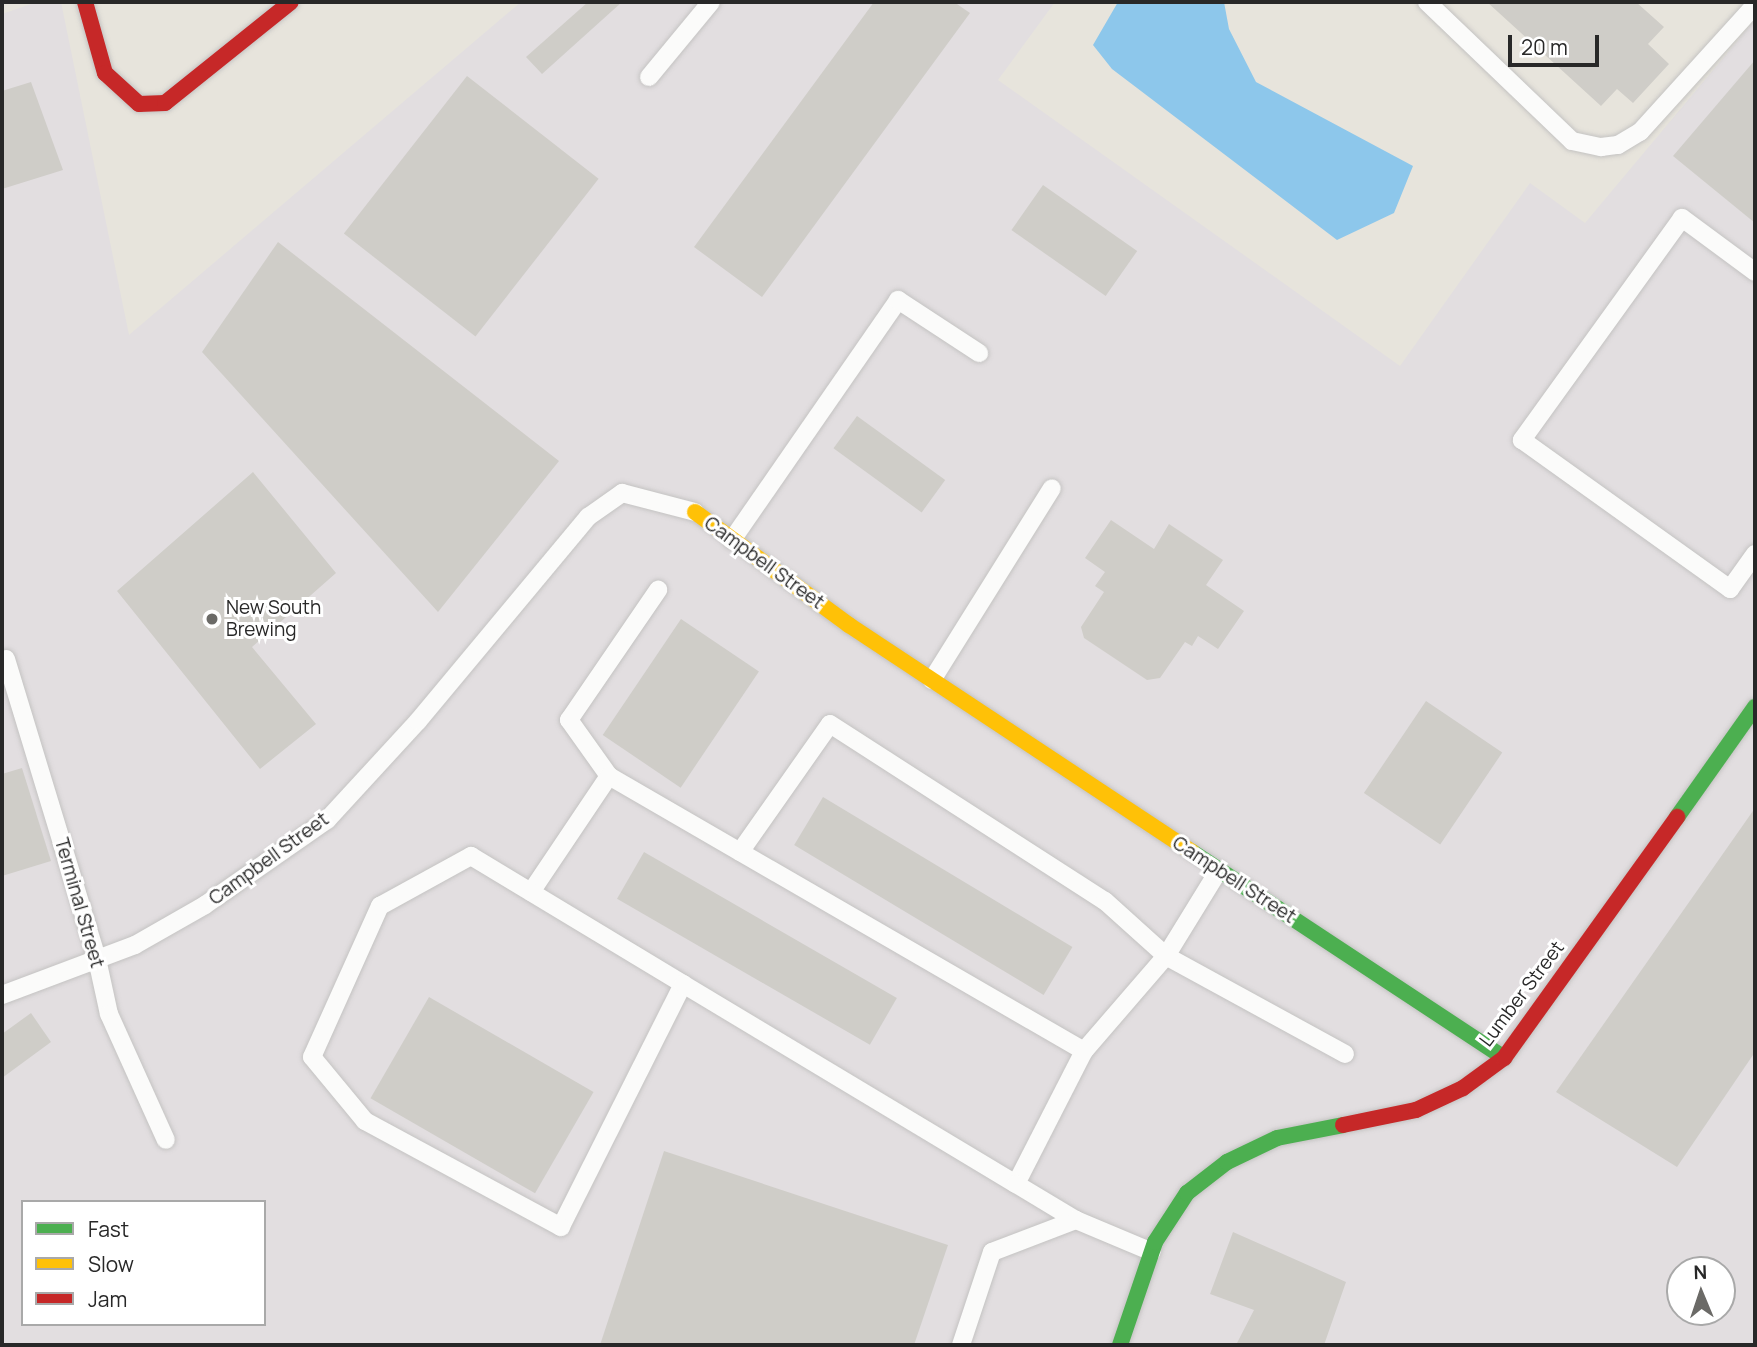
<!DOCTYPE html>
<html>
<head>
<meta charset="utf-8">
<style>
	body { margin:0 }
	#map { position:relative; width:1757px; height:1347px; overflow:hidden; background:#e7e4dc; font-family:Manrope,sans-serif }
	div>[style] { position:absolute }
	.industrial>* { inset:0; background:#e2dee0 }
	.water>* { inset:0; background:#8dc7eb }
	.building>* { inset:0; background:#cfcdc8; transform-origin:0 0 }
	.roads { filter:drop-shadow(0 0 2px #c4c3c2) drop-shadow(0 0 2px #c4c3c2) }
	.lane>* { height:18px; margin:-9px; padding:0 9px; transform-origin:9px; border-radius:9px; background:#fbfbfa }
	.fast>* { height:16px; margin:-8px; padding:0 8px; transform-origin:8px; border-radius:8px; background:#4caf50 }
	.slow>* { height:16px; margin:-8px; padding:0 8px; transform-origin:8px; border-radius:8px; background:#ffc107 }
	.jam>* { height:16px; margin:-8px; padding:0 8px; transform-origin:8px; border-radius:8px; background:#c62828 }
	.dots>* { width:19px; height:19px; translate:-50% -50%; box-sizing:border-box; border:4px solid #fff; border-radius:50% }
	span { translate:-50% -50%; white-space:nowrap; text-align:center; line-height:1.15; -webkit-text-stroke:6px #fff; paint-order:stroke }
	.street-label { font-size:19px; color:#282828 }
	.poi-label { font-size:19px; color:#282828 }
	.left { translate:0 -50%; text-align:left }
	.frame { position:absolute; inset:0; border:4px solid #282828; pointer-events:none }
	.legend { position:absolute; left:21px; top:1200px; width:245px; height:126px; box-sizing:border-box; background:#fff; border:2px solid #a9a9a9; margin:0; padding:9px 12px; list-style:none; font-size:21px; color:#282828 }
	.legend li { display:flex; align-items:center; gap:14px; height:35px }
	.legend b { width:35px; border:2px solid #a9a9a9 }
	.north { position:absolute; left:1666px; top:1256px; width:70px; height:70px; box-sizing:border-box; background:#fff; border:2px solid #a9a9a9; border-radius:50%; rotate:358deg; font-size:19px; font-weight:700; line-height:28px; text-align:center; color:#282828 }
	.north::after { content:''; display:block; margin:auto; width:24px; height:32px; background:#6b6a67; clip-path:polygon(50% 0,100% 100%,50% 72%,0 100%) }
	.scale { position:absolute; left:1508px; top:35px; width:91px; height:32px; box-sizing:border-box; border:4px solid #282828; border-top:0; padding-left:9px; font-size:21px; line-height:24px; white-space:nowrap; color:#282828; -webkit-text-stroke:5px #fff; paint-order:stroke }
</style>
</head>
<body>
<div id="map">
	<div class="industrial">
		<div style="clip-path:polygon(evenodd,37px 2px,61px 2px,129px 335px,521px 2px,1055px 2px,998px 80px,1400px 366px,1530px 183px,1585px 223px,1755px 20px,1755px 1345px,2px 1345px,2px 14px,37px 2px,23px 1202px,264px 1202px,264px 1324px,23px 1324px,23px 1202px,37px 2px,1680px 1270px,1722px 1270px,1722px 1312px,1680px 1312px,1680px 1270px)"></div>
	</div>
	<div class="water">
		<div style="clip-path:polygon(1118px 2px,1224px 2px,1229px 29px,1256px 82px,1413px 166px,1394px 213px,1337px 240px,1112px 69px,1093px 45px)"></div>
	</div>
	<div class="building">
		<div style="clip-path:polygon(588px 2px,622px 2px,542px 74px,526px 57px)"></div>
		<div style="clip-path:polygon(874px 2px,954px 2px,970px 13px,762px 297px,694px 247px)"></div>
		<div style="clip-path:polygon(1487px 2px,1636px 2px,1664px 27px,1648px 44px,1669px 64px,1633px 103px,1617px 89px,1601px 106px)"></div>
		<div style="clip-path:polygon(1755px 60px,1755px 223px,1673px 156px)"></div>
		<div style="left:467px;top:76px;width:167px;height:200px;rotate:38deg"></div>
		<div style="clip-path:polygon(31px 82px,63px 170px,2px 189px,2px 91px)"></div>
		<div style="left:1043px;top:185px;width:115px;height:55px;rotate:35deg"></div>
		<div style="clip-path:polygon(278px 242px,559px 461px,438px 612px,202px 352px)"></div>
		<div style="left:857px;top:416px;width:109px;height:40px;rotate:36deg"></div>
		<div style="clip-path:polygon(253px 472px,336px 573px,252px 647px,316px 724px,260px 769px,117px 591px)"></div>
		<div style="clip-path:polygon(1111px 520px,1154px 549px,1169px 524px,1223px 560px,1206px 585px,1244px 611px,1218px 649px,1198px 636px,1192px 646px,1185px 642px,1160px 678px,1147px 680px,1084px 638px,1081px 627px,1104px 592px,1095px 586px,1105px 572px,1085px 558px)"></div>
		<div style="left:681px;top:619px;width:94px;height:140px;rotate:34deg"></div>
		<div style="left:1426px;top:701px;width:92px;height:111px;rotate:34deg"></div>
		<div style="clip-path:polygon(22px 768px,51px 861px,2px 876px,2px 774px)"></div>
		<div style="left:823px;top:797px;width:291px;height:56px;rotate:31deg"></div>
		<div style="clip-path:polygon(1755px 808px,1755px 1052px,1677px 1167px,1556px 1092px)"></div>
		<div style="left:644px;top:852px;width:292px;height:54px;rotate:30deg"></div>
		<div style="left:429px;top:997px;width:190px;height:117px;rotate:30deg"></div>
		<div style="clip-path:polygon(31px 1013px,51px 1042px,2px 1078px,2px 1034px)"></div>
		<div style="clip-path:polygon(664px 1151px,948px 1245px,914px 1345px,600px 1345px)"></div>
		<div style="clip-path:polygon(1233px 1232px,1346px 1282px,1324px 1345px,1237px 1343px,1254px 1310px,1210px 1294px)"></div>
	</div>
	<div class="roads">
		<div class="lane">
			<div style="left:1427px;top:2px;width:201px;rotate:43.8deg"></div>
			<div style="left:1572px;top:141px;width:30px;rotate:12deg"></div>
			<div style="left:1601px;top:147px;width:17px;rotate:-7deg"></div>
			<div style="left:1618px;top:145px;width:26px;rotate:-31deg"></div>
			<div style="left:1640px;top:132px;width:171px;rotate:-47.8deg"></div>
			<div style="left:649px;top:77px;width:97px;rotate:-50.4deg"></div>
			<div style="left:1755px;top:272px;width:91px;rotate:-143.5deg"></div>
			<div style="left:1682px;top:218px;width:274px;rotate:125.8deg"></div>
			<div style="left:1522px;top:440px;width:256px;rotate:35.6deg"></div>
			<div style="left:1730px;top:589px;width:43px;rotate:-54.5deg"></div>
			<div style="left:732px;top:540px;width:292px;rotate:-55.3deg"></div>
			<div style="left:898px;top:300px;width:97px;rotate:33.2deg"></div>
			<div style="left:6px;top:659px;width:313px;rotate:73.1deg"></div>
			<div style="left:97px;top:959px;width:56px;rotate:77.7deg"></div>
			<div style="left:109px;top:1014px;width:138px;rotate:65.7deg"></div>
			<div style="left:932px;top:680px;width:226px;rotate:-58deg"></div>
			<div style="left:609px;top:776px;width:69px;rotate:-125.5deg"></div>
			<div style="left:569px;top:720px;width:158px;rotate:-55.6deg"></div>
			<div style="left:740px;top:852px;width:156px;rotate:-54.9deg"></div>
			<div style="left:830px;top:724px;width:327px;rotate:32.8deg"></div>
			<div style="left:1105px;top:901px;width:82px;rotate:42deg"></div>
			<div style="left:1166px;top:956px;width:101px;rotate:-58.4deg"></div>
			<div style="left:531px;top:892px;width:140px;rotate:-56.1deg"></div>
			<div style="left:609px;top:776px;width:549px;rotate:30.07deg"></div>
			<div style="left:1084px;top:1051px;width:149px;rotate:117.1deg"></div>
			<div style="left:683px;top:984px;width:272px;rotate:116.7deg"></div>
			<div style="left:561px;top:1227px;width:223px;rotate:-151.6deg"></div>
			<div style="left:365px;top:1121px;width:83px;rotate:-129.6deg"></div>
			<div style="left:312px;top:1057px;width:166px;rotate:-65.8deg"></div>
			<div style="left:380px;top:906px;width:104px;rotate:-28.8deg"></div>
			<div style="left:471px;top:856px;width:248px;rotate:31.1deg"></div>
			<div style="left:683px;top:984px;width:388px;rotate:31deg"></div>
			<div style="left:1016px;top:1184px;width:70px;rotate:31deg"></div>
			<div style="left:2px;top:995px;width:142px;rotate:-20.6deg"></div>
			<div style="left:135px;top:945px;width:81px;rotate:-29.7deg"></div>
			<div style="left:205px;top:905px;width:149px;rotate:-34.9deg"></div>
			<div style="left:327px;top:820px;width:134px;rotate:-47.4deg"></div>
			<div style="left:418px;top:721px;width:266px;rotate:-50.2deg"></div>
			<div style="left:588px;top:517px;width:42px;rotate:-35.2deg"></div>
			<div style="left:622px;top:493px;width:75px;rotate:14.6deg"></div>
			<div style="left:1084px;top:1051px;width:125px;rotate:-49.2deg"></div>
			<div style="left:1166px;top:956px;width:204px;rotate:28.7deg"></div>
			<div style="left:961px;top:1345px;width:98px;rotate:-71.6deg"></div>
			<div style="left:992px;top:1252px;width:90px;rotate:-20.9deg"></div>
			<div style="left:1076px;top:1220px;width:82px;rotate:22.8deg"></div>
		</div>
		<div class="fast">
			<div style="left:1677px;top:817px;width:135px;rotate:-54.7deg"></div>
			<div style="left:1192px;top:852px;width:374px;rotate:33.4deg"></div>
			<div style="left:1120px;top:1345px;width:109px;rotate:-71.2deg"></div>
			<div style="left:1155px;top:1242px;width:59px;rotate:-56.9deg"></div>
			<div style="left:1187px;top:1193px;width:51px;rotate:-37.8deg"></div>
			<div style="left:1227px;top:1162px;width:55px;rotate:-25.6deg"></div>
			<div style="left:1277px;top:1138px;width:67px;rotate:-11.1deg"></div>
		</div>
		<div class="slow">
			<div style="left:695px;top:512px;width:191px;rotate:36.3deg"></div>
			<div style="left:849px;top:625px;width:411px;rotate:33.5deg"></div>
		</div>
		<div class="jam">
			<div style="left:85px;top:2px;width:74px;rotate:74.3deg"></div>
			<div style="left:105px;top:73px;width:46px;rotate:42.4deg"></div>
			<div style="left:139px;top:104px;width:26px;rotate:-2deg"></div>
			<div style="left:165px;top:103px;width:161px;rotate:-38.7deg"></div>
			<div style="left:1343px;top:1125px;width:75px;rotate:-11.6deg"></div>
			<div style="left:1416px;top:1110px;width:52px;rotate:-25.1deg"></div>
			<div style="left:1463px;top:1088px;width:51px;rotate:-36.2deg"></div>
			<div style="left:1504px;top:1058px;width:297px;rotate:-54.3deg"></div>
		</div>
	</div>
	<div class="dots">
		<div style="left:212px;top:619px;background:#6b6a67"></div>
	</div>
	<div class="street-label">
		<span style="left:764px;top:563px;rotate:36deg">Campbell Street</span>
		<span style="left:269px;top:859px;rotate:-36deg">Campbell Street</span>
		<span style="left:1234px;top:880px;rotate:33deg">Campbell Street</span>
		<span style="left:79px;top:903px;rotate:74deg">Terminal Street</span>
		<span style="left:1522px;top:994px;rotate:-53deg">Lumber Street</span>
	</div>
	<div class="poi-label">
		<span class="left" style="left:226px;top:619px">New South<br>Brewing</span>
	</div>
	<div class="frame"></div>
	<ul class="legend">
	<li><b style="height:9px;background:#4caf50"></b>Fast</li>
	<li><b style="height:9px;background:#ffc107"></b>Slow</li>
	<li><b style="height:9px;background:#c62828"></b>Jam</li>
	</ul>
	<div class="north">N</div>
	<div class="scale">20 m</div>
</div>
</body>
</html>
